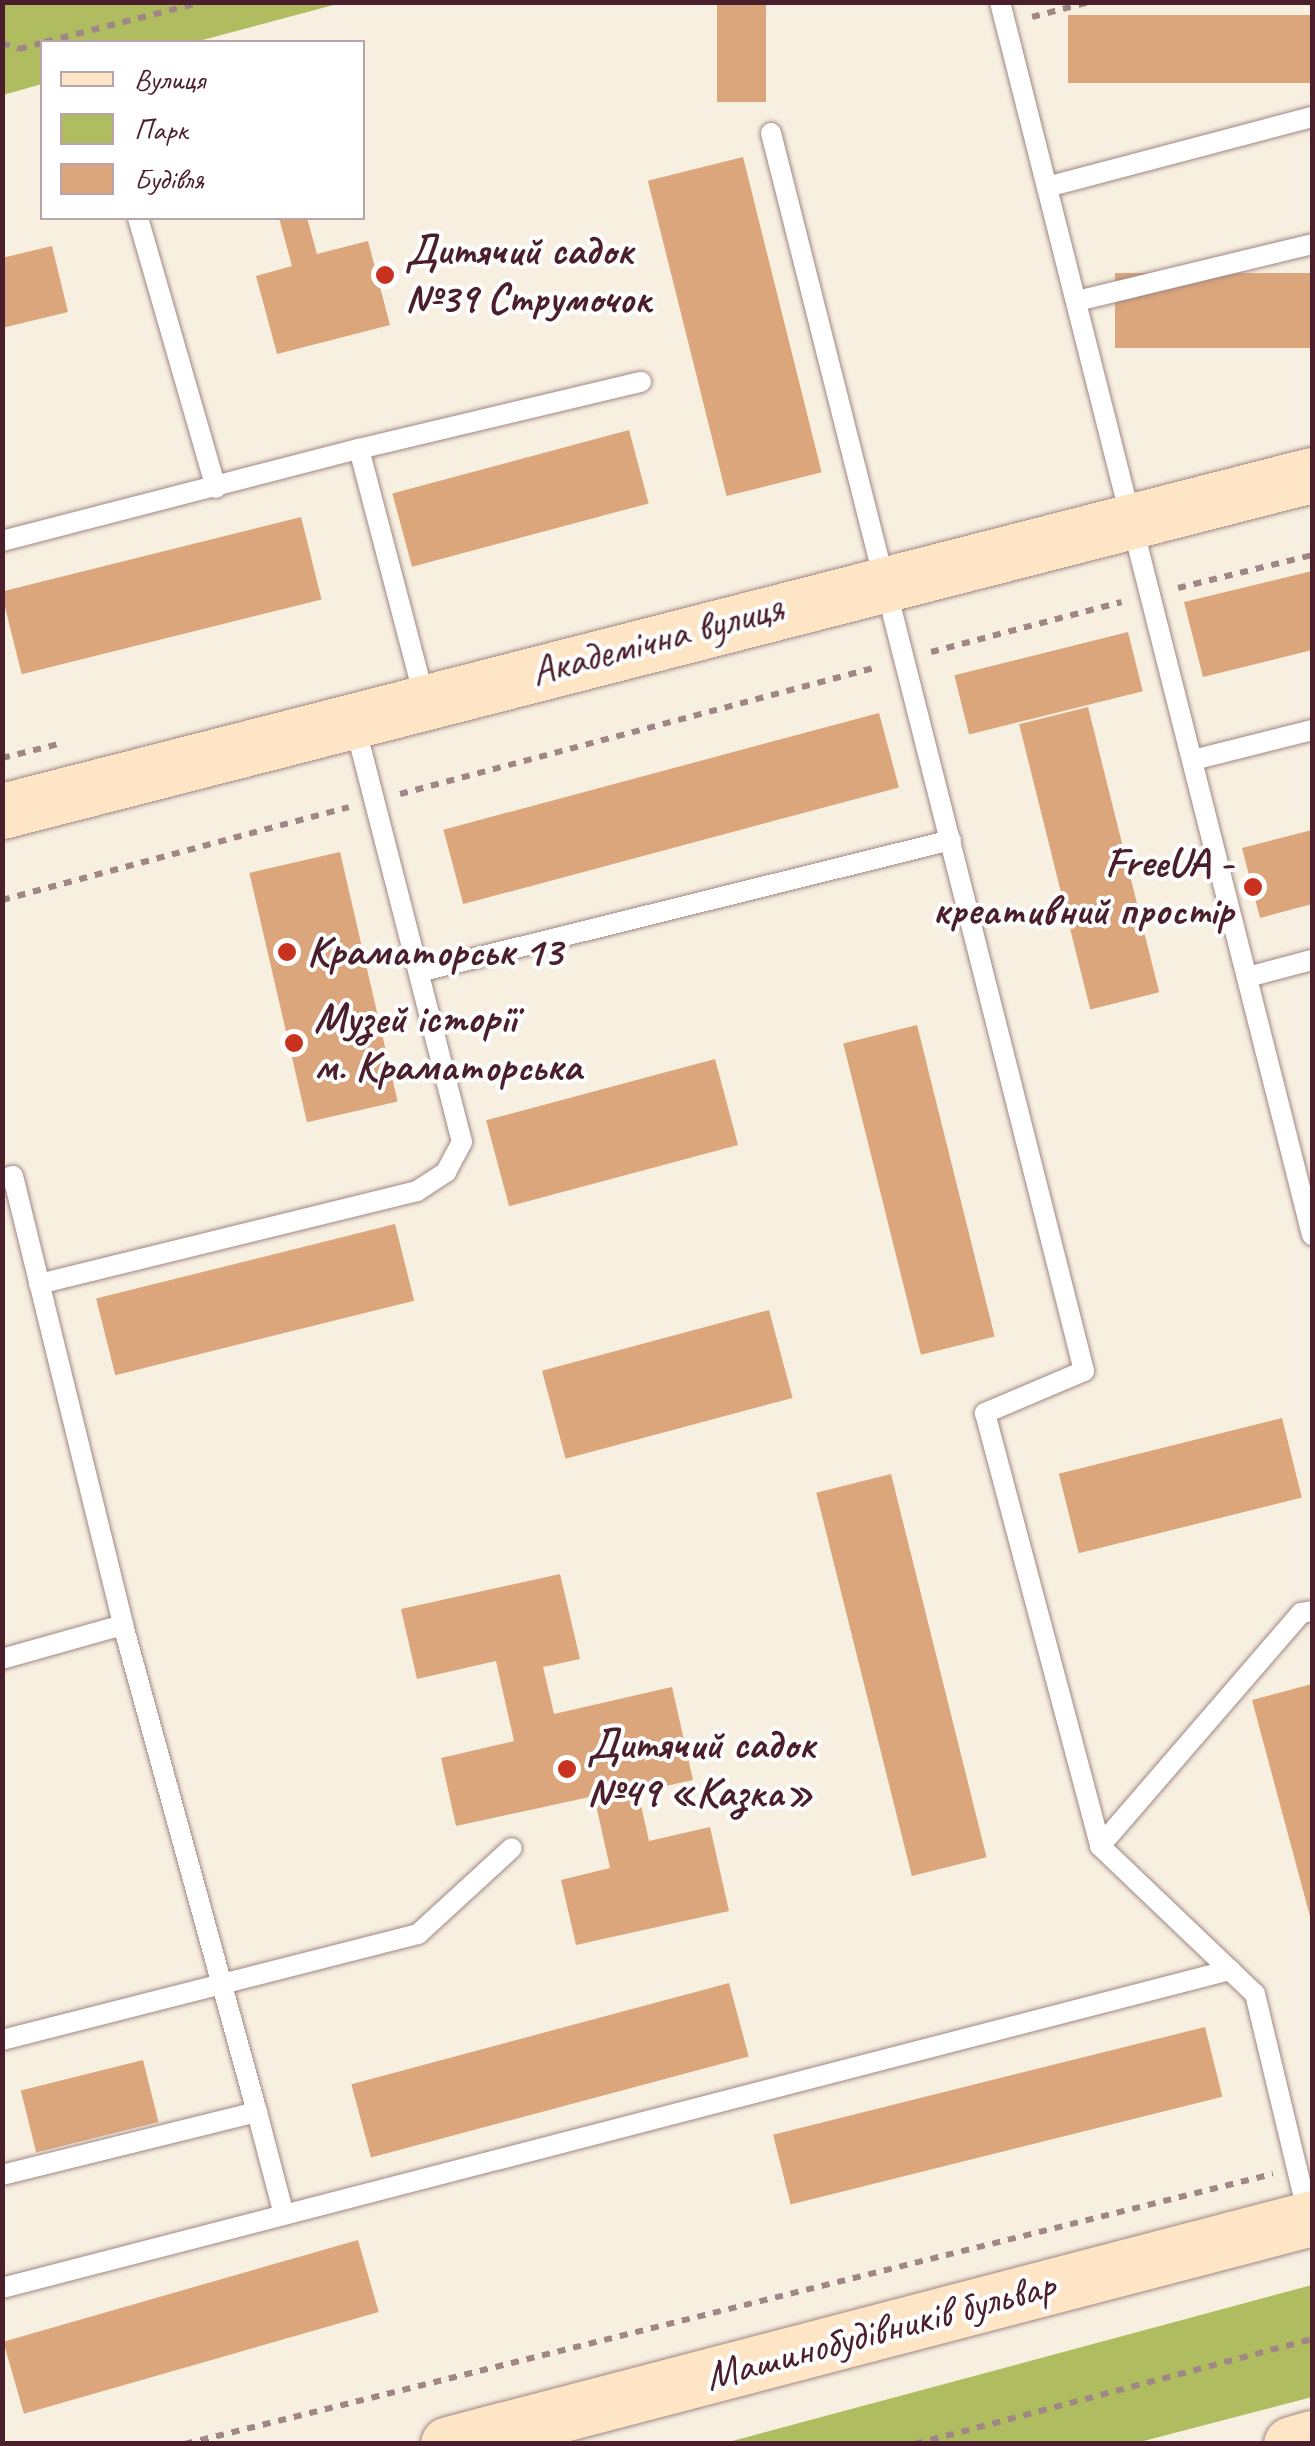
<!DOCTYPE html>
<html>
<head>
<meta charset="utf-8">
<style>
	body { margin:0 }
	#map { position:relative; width:1315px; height:2446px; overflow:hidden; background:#f7efdf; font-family:Caveat,sans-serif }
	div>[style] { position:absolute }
	.green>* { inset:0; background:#afbd60 }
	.building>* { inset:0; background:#dba67c; transform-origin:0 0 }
	.path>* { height:6px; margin-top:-3px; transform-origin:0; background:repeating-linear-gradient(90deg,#a08785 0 8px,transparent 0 16px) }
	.roads { filter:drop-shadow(0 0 2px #a08785) drop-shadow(0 0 2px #a08785) }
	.lane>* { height:20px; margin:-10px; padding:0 10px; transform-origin:10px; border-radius:10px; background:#fff }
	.secondary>* { height:55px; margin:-27.5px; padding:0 27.5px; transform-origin:27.5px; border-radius:27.5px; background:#fee5c5 }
	.dots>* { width:28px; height:28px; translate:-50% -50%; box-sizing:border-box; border:5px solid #fff; border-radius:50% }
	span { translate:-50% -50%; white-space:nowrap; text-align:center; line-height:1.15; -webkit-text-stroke:8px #fff; paint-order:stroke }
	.poi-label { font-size:42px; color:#4a1f2b; font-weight:700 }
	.left { translate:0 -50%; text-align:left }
	.right { translate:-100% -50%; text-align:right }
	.street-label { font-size:42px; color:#4a1f2b }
	.frame { position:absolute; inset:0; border:5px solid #4a1f2b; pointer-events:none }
	.legend { position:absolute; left:40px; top:40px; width:325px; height:180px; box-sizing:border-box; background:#fff; border:2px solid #b7a5aa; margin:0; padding:12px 18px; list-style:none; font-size:30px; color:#4a1f2b }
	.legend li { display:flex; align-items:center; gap:20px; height:50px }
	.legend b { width:50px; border:2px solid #b7a5aa }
</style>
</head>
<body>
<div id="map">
	<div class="green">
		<div style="clip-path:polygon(3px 2px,341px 2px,341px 3px,195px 42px,42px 42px,42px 84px,3px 95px)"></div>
		<div style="clip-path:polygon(1312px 2285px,1312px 2397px,1136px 2443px,725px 2443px)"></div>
	</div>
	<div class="building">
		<div style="left:717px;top:2px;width:49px;height:100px"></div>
		<div style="left:1312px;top:15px;width:68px;height:244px;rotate:90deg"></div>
		<div style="left:743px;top:157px;width:325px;height:98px;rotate:76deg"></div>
		<div style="clip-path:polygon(279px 218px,307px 218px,317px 254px,368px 241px,390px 325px,277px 354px,256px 276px,292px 266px)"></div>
		<div style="clip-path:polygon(52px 246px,68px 312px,2px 328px,2px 258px)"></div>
		<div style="left:1312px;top:273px;width:75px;height:197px;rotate:90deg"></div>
		<div style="left:629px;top:430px;width:76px;height:245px;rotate:75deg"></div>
		<div style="left:301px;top:517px;width:85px;height:309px;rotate:76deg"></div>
		<div style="clip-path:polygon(1312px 571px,1312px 650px,1203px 677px,1184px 602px)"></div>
		<div style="left:1128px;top:632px;width:61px;height:179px;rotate:76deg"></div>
		<div style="left:1088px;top:707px;width:294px;height:71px;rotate:76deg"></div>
		<div style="left:879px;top:713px;width:77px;height:451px;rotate:75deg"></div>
		<div style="clip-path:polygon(1312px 830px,1312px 904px,1260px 918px,1242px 848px)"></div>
		<div style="left:340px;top:852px;width:256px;height:93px;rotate:77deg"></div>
		<div style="left:917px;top:1025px;width:321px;height:76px;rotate:76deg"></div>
		<div style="left:715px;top:1059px;width:89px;height:237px;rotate:75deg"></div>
		<div style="left:395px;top:1224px;width:79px;height:308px;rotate:76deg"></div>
		<div style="left:769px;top:1310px;width:91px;height:235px;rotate:75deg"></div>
		<div style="left:1282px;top:1418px;width:82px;height:230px;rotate:76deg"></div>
		<div style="left:891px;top:1474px;width:395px;height:77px;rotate:76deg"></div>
		<div style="clip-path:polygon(560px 1574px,580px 1659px,543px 1667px,554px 1714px,672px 1687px,693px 1780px,638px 1792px,649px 1841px,710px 1827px,729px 1911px,576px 1945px,561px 1880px,610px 1868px,594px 1796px,456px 1826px,441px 1758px,514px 1741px,496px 1661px,417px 1679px,401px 1609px)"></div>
		<div style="clip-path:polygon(1312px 1684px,1312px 1919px,1311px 1920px,1252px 1700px)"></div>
		<div style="left:729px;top:1983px;width:76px;height:391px;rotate:75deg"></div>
		<div style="left:1205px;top:2027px;width:72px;height:445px;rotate:76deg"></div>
		<div style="left:143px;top:2060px;width:64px;height:126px;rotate:76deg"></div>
		<div style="left:358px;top:2240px;width:75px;height:369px;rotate:74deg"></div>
	</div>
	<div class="path">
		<div style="left:1032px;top:17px;width:59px;rotate:-14.7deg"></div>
		<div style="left:45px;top:42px;width:162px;rotate:-14.3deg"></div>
		<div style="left:2px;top:43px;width:18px;rotate:19deg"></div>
		<div style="left:19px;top:49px;width:24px;rotate:-15deg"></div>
		<div style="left:1178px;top:588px;width:138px;rotate:-13.8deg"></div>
		<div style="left:931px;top:652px;width:197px;rotate:-14.7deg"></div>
		<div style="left:2px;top:758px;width:59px;rotate:-13.8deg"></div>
		<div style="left:400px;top:794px;width:493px;rotate:-14.9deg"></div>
		<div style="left:2px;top:900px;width:359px;rotate:-15deg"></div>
		<div style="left:185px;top:2444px;width:1121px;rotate:-13.94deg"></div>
		<div style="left:915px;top:2444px;width:411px;rotate:-14.8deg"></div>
	</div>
	<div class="roads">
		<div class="lane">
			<div style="left:1000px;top:2px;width:1272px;rotate:75.8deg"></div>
			<div style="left:771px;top:133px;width:1277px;rotate:75.81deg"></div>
			<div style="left:1084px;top:1371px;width:108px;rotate:157deg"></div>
			<div style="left:985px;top:1413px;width:448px;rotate:75.1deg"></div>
			<div style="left:1100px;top:1846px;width:214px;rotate:43.7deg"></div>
			<div style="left:1255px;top:1994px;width:226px;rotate:76.5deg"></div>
			<div style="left:1047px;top:187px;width:274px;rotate:-14.8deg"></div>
			<div style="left:138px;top:218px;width:281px;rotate:73.9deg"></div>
			<div style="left:1077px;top:301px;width:242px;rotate:-13.6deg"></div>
			<div style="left:359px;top:449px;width:290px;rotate:-13.4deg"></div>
			<div style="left:2px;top:541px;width:369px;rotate:-14.5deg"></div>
			<div style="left:359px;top:449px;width:260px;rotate:75.3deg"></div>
			<div style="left:1193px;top:760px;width:123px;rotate:-14.1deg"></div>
			<div style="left:419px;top:972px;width:548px;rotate:-13.93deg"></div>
			<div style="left:1248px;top:977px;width:66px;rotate:-14.9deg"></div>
			<div style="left:2px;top:1179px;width:11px;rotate:-15deg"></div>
			<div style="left:13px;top:1176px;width:462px;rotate:76.2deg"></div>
			<div style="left:123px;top:1625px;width:505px;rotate:74.62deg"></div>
			<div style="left:39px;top:1284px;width:389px;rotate:-13.8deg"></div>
			<div style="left:417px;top:1191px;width:35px;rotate:-33deg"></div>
			<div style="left:446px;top:1172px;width:34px;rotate:-62deg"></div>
			<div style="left:462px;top:1142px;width:435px;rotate:-104.4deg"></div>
			<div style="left:2px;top:1659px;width:126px;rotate:-15.7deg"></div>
			<div style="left:1100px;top:1846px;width:308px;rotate:-49.2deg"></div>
			<div style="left:1301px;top:1613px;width:11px;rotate:-10deg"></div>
			<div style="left:2px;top:2040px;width:429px;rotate:-14.3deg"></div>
			<div style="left:418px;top:1934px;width:127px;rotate:-42.5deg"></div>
			<div style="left:2px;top:2175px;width:263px;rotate:-13.9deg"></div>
			<div style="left:257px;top:2112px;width:106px;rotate:75.3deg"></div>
			<div style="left:2px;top:2288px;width:1269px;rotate:-14.52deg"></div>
		</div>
		<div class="secondary">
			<div style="left:2px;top:811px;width:1352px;rotate:-14.39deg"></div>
			<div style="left:448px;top:2444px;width:893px;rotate:-14.66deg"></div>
			<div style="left:1291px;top:2444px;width:22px;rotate:-16deg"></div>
		</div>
	</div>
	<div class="dots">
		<div style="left:385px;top:275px;background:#c8321e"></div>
		<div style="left:1253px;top:887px;background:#c8321e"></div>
		<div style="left:287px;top:952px;background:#c8321e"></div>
		<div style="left:294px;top:1043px;background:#c8321e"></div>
		<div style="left:567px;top:1769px;background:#c8321e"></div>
	</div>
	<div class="poi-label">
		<span class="left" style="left:405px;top:275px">Дитячий садок<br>№39 Струмочок</span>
		<span class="right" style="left:1233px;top:887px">FreeUA -<br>креативний простір</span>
		<span class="left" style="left:307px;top:952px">Краматорськ 13</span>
		<span class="left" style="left:314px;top:1043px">Музей історії<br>м. Краматорська</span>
		<span class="left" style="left:587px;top:1769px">Дитячий садок<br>№49 «Казка»</span>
	</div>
	<div class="street-label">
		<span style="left:657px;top:640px;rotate:-15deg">Академічна вулиця</span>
		<span style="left:880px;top:2331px;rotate:-15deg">Машинобудівників бульвар</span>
	</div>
	<div class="frame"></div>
	<ul class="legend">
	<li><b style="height:12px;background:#fee5c5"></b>Вулиця</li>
	<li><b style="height:28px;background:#afbd60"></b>Парк</li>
	<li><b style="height:28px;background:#dba67c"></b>Будівля</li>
	</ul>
</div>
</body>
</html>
